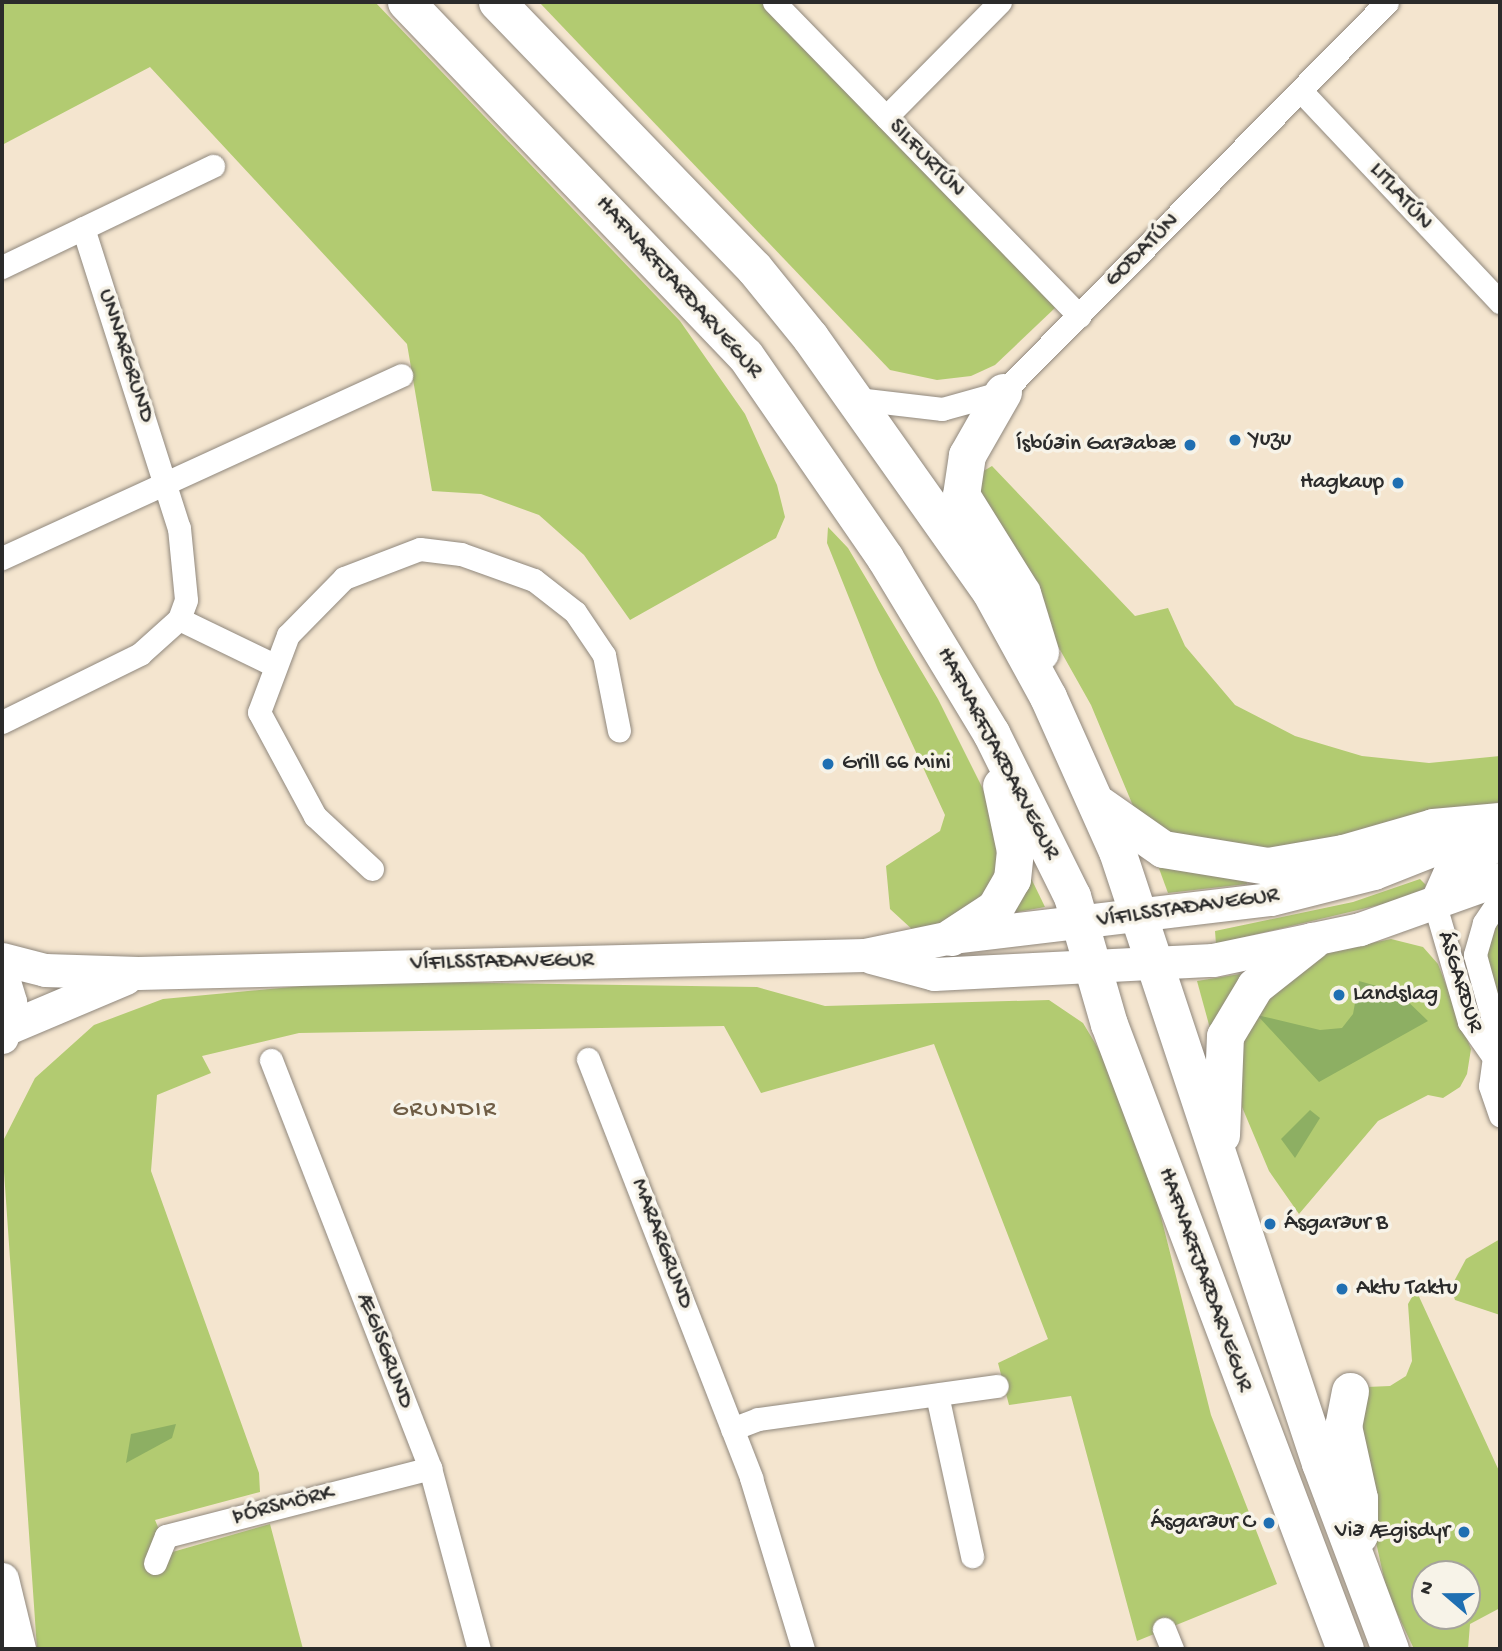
<!DOCTYPE html>
<html>
<head>
<meta charset="utf-8">
<style>
	body { margin:0 }
	#map { position:relative; width:1502px; height:1651px; overflow:hidden; background:#f4e5cf; font-family:"Gochi Hand",sans-serif }
	div>[style] { position:absolute }
	.green>* { inset:0; background:#b2cb71 }
	.forest>* { inset:0; background:#8daf63 }
	.roads { filter:drop-shadow(0 0 2px #90887d) drop-shadow(0 0 2px #90887d) }
	.street>* { height:23px; margin:-11.5px; padding:0 11.5px; transform-origin:11.5px; border-radius:11.5px; background:#fff }
	.secondary>* { height:33px; margin:-16.5px; padding:0 16.5px; transform-origin:16.5px; border-radius:16.5px; background:#fff }
	.primary>* { height:37px; margin:-18.5px; padding:0 18.5px; transform-origin:18.5px; border-radius:18.5px; background:#fff }
	.dots>* { width:19px; height:19px; translate:-50% -50%; box-sizing:border-box; border:4px solid #f7f3e8; border-radius:50% }
	span { translate:-50% -50%; white-space:nowrap; text-align:center; line-height:1.15; -webkit-text-stroke:7px #f7f3e8; paint-order:stroke }
	.street-label { font-size:23px; color:#2b2b2b }
	.poi-label { font-size:23px; color:#2b2b2b }
	.left { translate:0 -50%; text-align:left }
	.right { translate:-100% -50%; text-align:right }
	.neighbourhood-label { font-size:24px; color:#6f5d45; letter-spacing:2px }
	.frame { position:absolute; inset:0; border:4px solid #2b2b2b; pointer-events:none }
	.north { position:absolute; left:1411px; top:1560px; width:70px; height:70px; box-sizing:border-box; background:#f7f3e8; border:2px solid #a5a39c; border-radius:50%; rotate:290deg; font-size:19px; font-weight:700; line-height:28px; text-align:center; color:#2b2b2b }
	.north::after { content:''; display:block; margin:auto; width:24px; height:32px; background:#1f6fb2; clip-path:polygon(50% 0,100% 100%,50% 72%,0 100%) }
</style>
</head>
<body>
<div id="map">
	<div class="green">
		<div style="clip-path:polygon(2px 2px,375px 2px,680px 321px,745px 414px,777px 485px,785px 517px,776px 538px,630px 620px,584px 555px,539px 515px,481px 494px,432px 491px,407px 344px,150px 67px,2px 145px)"></div>
		<div style="clip-path:polygon(539px 2px,764px 2px,1056px 307px,995px 365px,971px 376px,937px 380px,890px 370px)"></div>
		<div style="clip-path:polygon(992px 466px,1135px 616px,1168px 608px,1185px 646px,1235px 705px,1295px 736px,1362px 756px,1429px 763px,1500px 756px,1500px 802px,1269px 856px,1141px 825px,1091px 705px,996px 536px,975px 476px)"></div>
		<div style="clip-path:polygon(828px 527px,848px 548px,938px 699px,985px 793px,1002px 868px,975px 912px,914px 931px,890px 909px,886px 866px,940px 831px,945px 815px,878px 670px,827px 543px)"></div>
		<div style="clip-path:polygon(1157px 863px,1245px 874px,1247px 884px,1168px 893px)"></div>
		<div style="clip-path:polygon(1028px 872px,1045px 907px,1012px 913px)"></div>
		<div style="clip-path:polygon(1420px 879px,1426px 885px,1421px 895px,1216px 944px,1215px 931px,1353px 902px)"></div>
		<div style="clip-path:polygon(1500px 915px,1500px 1011px,1483px 966px)"></div>
		<div style="clip-path:polygon(1391px 939px,1423px 947px,1438px 964px,1471px 1049px,1467px 1074px,1460px 1087px,1443px 1098px,1428px 1095px,1378px 1121px,1299px 1214px,1269px 1171px,1242px 1107px,1241px 1044px,1273px 981px,1314px 955px)"></div>
		<div style="clip-path:polygon(1246px 973px,1211px 1032px,1197px 981px)"></div>
		<div style="clip-path:polygon(356px 981px,757px 987px,825px 1006px,1049px 1000px,1083px 1023px,1110px 1068px,1157px 1201px,1211px 1415px,1277px 1584px,1137px 1641px,1071px 1396px,1009px 1405px,998px 1363px,1048px 1339px,934px 1044px,761px 1093px,724px 1026px,299px 1033px,202px 1056px,211px 1073px,157px 1095px,151px 1171px,259px 1473px,260px 1492px,155px 1520px,169px 1553px,270px 1524px,303px 1649px,37px 1649px,2px 1143px,35px 1078px,94px 1025px,163px 999px)"></div>
		<div style="clip-path:polygon(1500px 1239px,1500px 1315px,1455px 1300px,1451px 1287px,1466px 1259px)"></div>
		<div style="clip-path:polygon(evenodd,1416px 1290px,1500px 1473px,1500px 1608px,1470px 1624px,1468px 1649px,1414px 1649px,1387px 1592px,1355px 1447px,1367px 1387px,1390px 1386px,1406px 1376px,1412px 1361px,1408px 1304px,1416px 1290px,1425px 1574px,1467px 1574px,1467px 1616px,1425px 1616px,1425px 1574px)"></div>
	</div>
	<div class="forest">
		<div style="clip-path:polygon(1359px 981px,1398px 992px,1428px 1021px,1319px 1082px,1257px 1015px,1320px 1030px,1342px 1028px,1353px 1014px)"></div>
		<div style="clip-path:polygon(1310px 1110px,1320px 1118px,1295px 1158px,1281px 1139px)"></div>
		<div style="clip-path:polygon(176px 1424px,172px 1438px,126px 1463px,131px 1434px)"></div>
	</div>
	<div class="roads">
		<div class="street">
			<div style="left:774px;top:2px;width:438px;rotate:45.8deg"></div>
			<div style="left:1301px;top:91px;width:290px;rotate:46.7deg"></div>
			<div style="left:886px;top:117px;width:162px;rotate:-45.3deg"></div>
			<div style="left:83px;top:228px;width:315px;rotate:72.3deg"></div>
			<div style="left:179px;top:528px;width:72px;rotate:84.4deg"></div>
			<div style="left:186px;top:600px;width:20px;rotate:110deg"></div>
			<div style="left:2px;top:267px;width:234px;rotate:-25.6deg"></div>
			<div style="left:857px;top:399px;width:86px;rotate:6.7deg"></div>
			<div style="left:942px;top:409px;width:63px;rotate:-15.6deg"></div>
			<div style="left:1003px;top:392px;width:547px;rotate:-45.44deg"></div>
			<div style="left:2px;top:558px;width:439px;rotate:-24.6deg"></div>
			<div style="left:2px;top:722px;width:154px;rotate:-26.2deg"></div>
			<div style="left:140px;top:654px;width:52px;rotate:-41.9deg"></div>
			<div style="left:179px;top:619px;width:103px;rotate:25.8deg"></div>
			<div style="left:372px;top:869px;width:78px;rotate:-137.1deg"></div>
			<div style="left:315px;top:816px;width:118px;rotate:-118.3deg"></div>
			<div style="left:259px;top:712px;width:82px;rotate:-69.4deg"></div>
			<div style="left:288px;top:635px;width:80px;rotate:-45.5deg"></div>
			<div style="left:344px;top:578px;width:81px;rotate:-20.9deg"></div>
			<div style="left:420px;top:549px;width:41px;rotate:7deg"></div>
			<div style="left:461px;top:554px;width:77px;rotate:19.6deg"></div>
			<div style="left:534px;top:580px;width:52px;rotate:38deg"></div>
			<div style="left:575px;top:612px;width:52px;rotate:56deg"></div>
			<div style="left:604px;top:655px;width:77px;rotate:78.8deg"></div>
			<div style="left:1500px;top:899px;width:29px;rotate:124deg"></div>
			<div style="left:1484px;top:923px;width:33px;rotate:106deg"></div>
			<div style="left:1475px;top:955px;width:83px;rotate:74.6deg"></div>
			<div style="left:1497px;top:1035px;width:51px;rotate:97.8deg"></div>
			<div style="left:1490px;top:1086px;width:31px;rotate:71deg"></div>
			<div style="left:1435px;top:905px;width:122px;rotate:73.8deg"></div>
			<div style="left:1469px;top:1022px;width:39px;rotate:55deg"></div>
			<div style="left:588px;top:1059px;width:450px;rotate:68.7deg"></div>
			<div style="left:751px;top:1478px;width:179px;rotate:73.1deg"></div>
			<div style="left:271px;top:1060px;width:438px;rotate:68.7deg"></div>
			<div style="left:430px;top:1468px;width:188px;rotate:74.9deg"></div>
			<div style="left:937px;top:1395px;width:165px;rotate:77.7deg"></div>
			<div style="left:732px;top:1429px;width:28px;rotate:-21deg"></div>
			<div style="left:758px;top:1419px;width:241px;rotate:-7.9deg"></div>
			<div style="left:155px;top:1563px;width:29px;rotate:-68deg"></div>
			<div style="left:166px;top:1536px;width:273px;rotate:-14.4deg"></div>
			<div style="left:1164px;top:1629px;width:22px;rotate:68deg"></div>
		</div>
		<div class="secondary">
			<div style="left:1435px;top:905px;width:34px;rotate:-66deg"></div>
			<div style="left:1449px;top:874px;width:61px;rotate:-32.9deg"></div>
			<div style="left:871px;top:957px;width:65px;rotate:15.1deg"></div>
			<div style="left:934px;top:974px;width:279px;rotate:-2.9deg"></div>
			<div style="left:1213px;top:960px;width:150px;rotate:-11.9deg"></div>
			<div style="left:1360px;top:929px;width:149px;rotate:-19.7deg"></div>
			<div style="left:2px;top:959px;width:44px;rotate:14.3deg"></div>
			<div style="left:45px;top:970px;width:93px;rotate:1.8deg"></div>
			<div style="left:138px;top:973px;width:727px;rotate:-1.42deg"></div>
			<div style="left:865px;top:955px;width:88px;rotate:-11.8deg"></div>
			<div style="left:951px;top:937px;width:322px;rotate:-6.8deg"></div>
			<div style="left:1271px;top:899px;width:106px;rotate:-14.2deg"></div>
			<div style="left:1374px;top:873px;width:125px;rotate:-21.6deg"></div>
			<div style="left:2px;top:975px;width:28px;rotate:73deg"></div>
			<div style="left:10px;top:1002px;width:36px;rotate:103deg"></div>
			<div style="left:5px;top:1029px;width:131px;rotate:-22.9deg"></div>
			<div style="left:2px;top:1579px;width:72px;rotate:76.3deg"></div>
		</div>
		<div class="primary">
			<div style="left:406px;top:2px;width:489px;rotate:46.2deg"></div>
			<div style="left:745px;top:355px;width:247px;rotate:55.4deg"></div>
			<div style="left:885px;top:558px;width:205px;rotate:58.8deg"></div>
			<div style="left:991px;top:733px;width:182px;rotate:63.6deg"></div>
			<div style="left:1072px;top:896px;width:133px;rotate:73.9deg"></div>
			<div style="left:1109px;top:1024px;width:668px;rotate:69.31deg"></div>
			<div style="left:497px;top:2px;width:370px;rotate:46deg"></div>
			<div style="left:754px;top:268px;width:89px;rotate:50.9deg"></div>
			<div style="left:810px;top:337px;width:311px;rotate:54.7deg"></div>
			<div style="left:990px;top:591px;width:121px;rotate:61.3deg"></div>
			<div style="left:1048px;top:697px;width:169px;rotate:65.9deg"></div>
			<div style="left:1117px;top:851px;width:645px;rotate:71.65deg"></div>
			<div style="left:1320px;top:1463px;width:199px;rotate:69.4deg"></div>
			<div style="left:1003px;top:392px;width:73px;rotate:119.7deg"></div>
			<div style="left:967px;top:455px;width:40px;rotate:98.5deg"></div>
			<div style="left:961px;top:495px;width:115px;rotate:58.1deg"></div>
			<div style="left:1022px;top:593px;width:62px;rotate:73deg"></div>
			<div style="left:1100px;top:805px;width:77px;rotate:34.9deg"></div>
			<div style="left:1163px;top:849px;width:106px;rotate:9.2deg"></div>
			<div style="left:1268px;top:866px;width:76px;rotate:-9.8deg"></div>
			<div style="left:1343px;top:853px;width:94px;rotate:-16.1deg"></div>
			<div style="left:1433px;top:827px;width:67px;rotate:-5.1deg"></div>
			<div style="left:951px;top:937px;width:53px;rotate:-33.4deg"></div>
			<div style="left:995px;top:908px;width:34px;rotate:-60deg"></div>
			<div style="left:1012px;top:879px;width:28px;rotate:-84deg"></div>
			<div style="left:1015px;top:851px;width:67px;rotate:-102deg"></div>
			<div style="left:1221px;top:1135px;width:99px;rotate:-87.7deg"></div>
			<div style="left:1225px;top:1036px;width:58px;rotate:-59deg"></div>
			<div style="left:1255px;top:986px;width:73px;rotate:-38.3deg"></div>
			<div style="left:1350px;top:1391px;width:36px;rotate:101deg"></div>
			<div style="left:1343px;top:1426px;width:74px;rotate:77.5deg"></div>
			<div style="left:1359px;top:1498px;width:37px;rotate:90deg"></div>
		</div>
	</div>
	<div class="dots">
		<div style="left:1235px;top:440px;background:#1f6fb2"></div>
		<div style="left:1190px;top:445px;background:#1f6fb2"></div>
		<div style="left:1398px;top:483px;background:#1f6fb2"></div>
		<div style="left:828px;top:764px;background:#1f6fb2"></div>
		<div style="left:1339px;top:995px;background:#1f6fb2"></div>
		<div style="left:1270px;top:1224px;background:#1f6fb2"></div>
		<div style="left:1342px;top:1289px;background:#1f6fb2"></div>
		<div style="left:1269px;top:1523px;background:#1f6fb2"></div>
		<div style="left:1464px;top:1532px;background:#1f6fb2"></div>
	</div>
	<div class="street-label">
		<span style="left:926px;top:159px;rotate:46deg">SILFURTÚN</span>
		<span style="left:1400px;top:197px;rotate:48deg">LITLATÚN</span>
		<span style="left:1143px;top:251px;rotate:-45deg">GOÐATÚN</span>
		<span style="left:678px;top:288px;rotate:48deg">HAFNARFJARÐARVEGUR</span>
		<span style="left:125px;top:356px;rotate:72deg">UNNARGRUND</span>
		<span style="left:997px;top:754px;rotate:62deg">HAFNARFJARÐARVEGUR</span>
		<span style="left:1188px;top:909px;rotate:-8deg">VÍFILSSTAÐAVEGUR</span>
		<span style="left:502px;top:963px;rotate:-1deg">VÍFILSSTAÐAVEGUR</span>
		<span style="left:1459px;top:982px;rotate:72deg">ÁSGARÐUR</span>
		<span style="left:661px;top:1244px;rotate:69deg">MARARGRUND</span>
		<span style="left:1204px;top:1280px;rotate:70deg">HAFNARFJARÐARVEGUR</span>
		<span style="left:384px;top:1351px;rotate:69deg">ÆGISGRUND</span>
		<span style="left:283px;top:1506px;rotate:-14deg">ÞÓRSMÖRK</span>
	</div>
	<div class="poi-label">
		<span class="left" style="left:1249px;top:440px">Yuzu</span>
		<span class="right" style="left:1176px;top:445px">Ísbúðin Garðabæ</span>
		<span class="right" style="left:1384px;top:483px">Hagkaup</span>
		<span class="left" style="left:842px;top:764px">Grill 66 Mini</span>
		<span class="left" style="left:1353px;top:995px">Landslag</span>
		<span class="left" style="left:1284px;top:1224px">Ásgarður B</span>
		<span class="left" style="left:1356px;top:1289px">Aktu Taktu</span>
		<span class="right" style="left:1255px;top:1523px">Ásgarður C</span>
		<span class="right" style="left:1450px;top:1532px">Við Ægisdyr</span>
	</div>
	<div class="neighbourhood-label">
		<span style="left:445px;top:1111px">GRUNDIR</span>
	</div>
	<div class="frame"></div>
	<div class="north">N</div>
</div>
</body>
</html>
